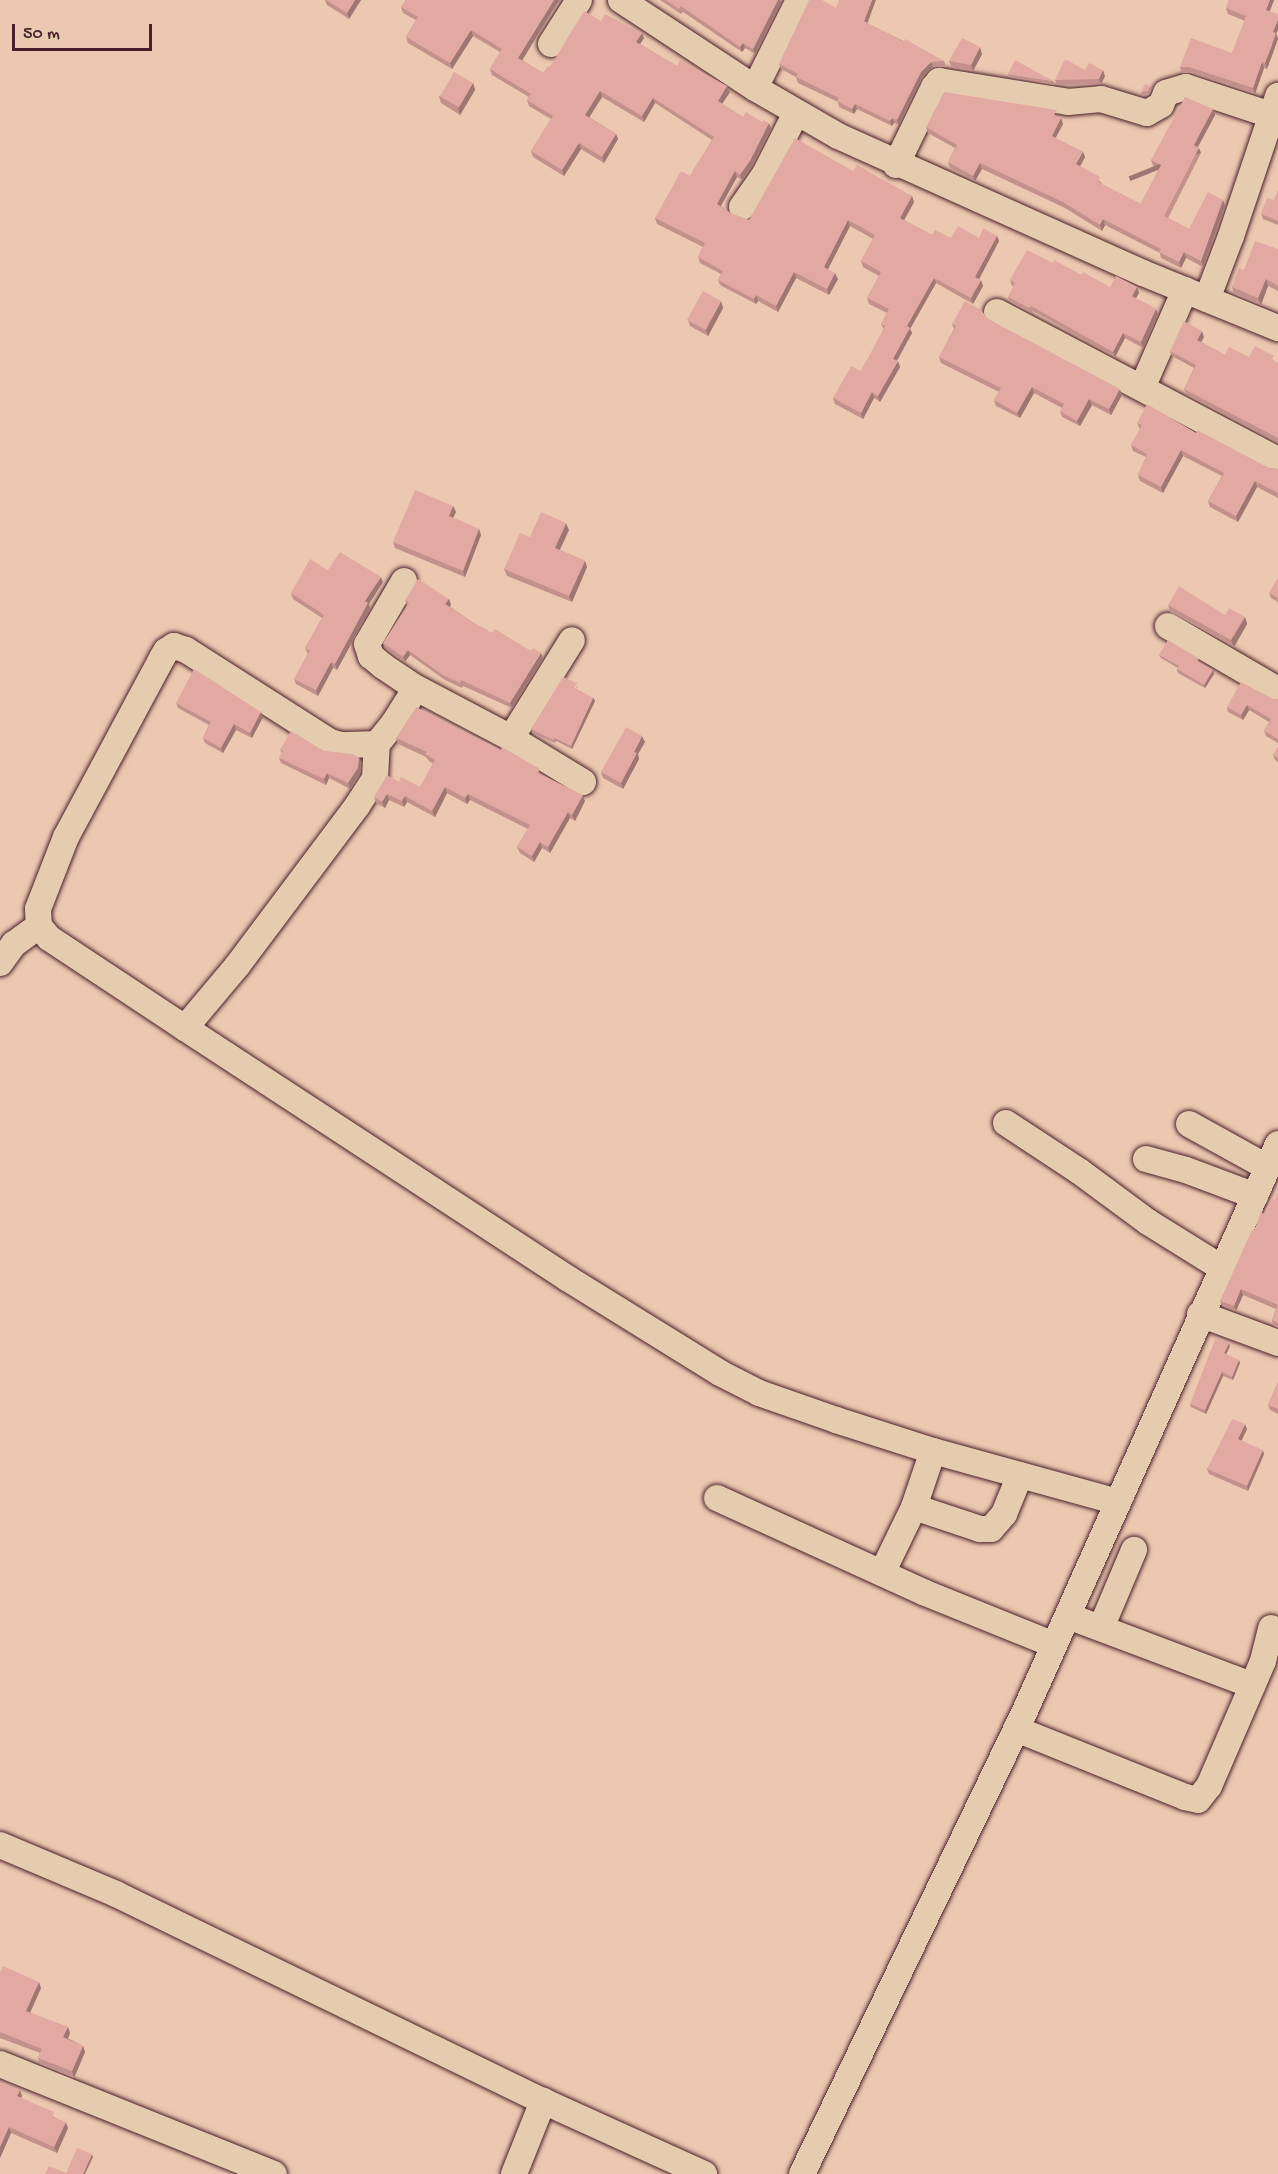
<!DOCTYPE html>
<html>
<head>
<meta charset="utf-8">
<style>
	body { margin:0 }
	#map { position:relative; width:1278px; height:2174px; overflow:hidden; background:#ecc8b0; font-family:"Gochi Hand",sans-serif }
	div>[style] { position:absolute }
	.roads { filter:drop-shadow(0 0 2px #4a1f2b) drop-shadow(0 0 2px #4a1f2b) }
	.minor>* { height:26px; margin:-13px; padding:0 13px; transform-origin:13px; border-radius:13px; background:#e6ccae }
	.wall>* { inset:0; background:#c2918c }
	.shaded-wall>* { inset:0; background:#9e7672; transform-origin:0 0 }
	.building>* { inset:0; background:#e2a9a3; transform-origin:0 0 }
	span { translate:-50% -50%; white-space:nowrap; text-align:center; line-height:1.15; -webkit-text-stroke:5px #e6ccae; paint-order:stroke }
	.scale { position:absolute; left:12px; top:24px; width:140px; height:27px; box-sizing:border-box; border:3px solid #4a1f2b; border-top:0; padding-left:8px; font-size:18px; line-height:21px; white-space:nowrap; color:#4a1f2b; -webkit-text-stroke:4px #e6ccae; paint-order:stroke }
</style>
</head>
<body>
<div id="map">
	<div class="roads">
		<div class="minor">
			<div style="left:621px;top:0;width:160px;rotate:33.3deg"></div>
			<div style="left:755px;top:88px;width:96px;rotate:30deg"></div>
			<div style="left:838px;top:136px;width:334px;rotate:24.2deg"></div>
			<div style="left:1143px;top:273px;width:146px;rotate:22.2deg"></div>
			<div style="left:551px;top:44px;width:52px;rotate:-57.5deg"></div>
			<div style="left:755px;top:88px;width:98px;rotate:-63.4deg"></div>
			<div style="left:896px;top:165px;width:87px;rotate:-64deg"></div>
			<div style="left:934px;top:87px;width:8px;rotate:-50deg"></div>
			<div style="left:939px;top:81px;width:131px;rotate:9.2deg"></div>
			<div style="left:1068px;top:102px;width:33px;rotate:-5deg"></div>
			<div style="left:1101px;top:99px;width:48px;rotate:16.9deg"></div>
			<div style="left:1147px;top:113px;width:16px;rotate:-30deg"></div>
			<div style="left:1161px;top:105px;width:13px;rotate:-67deg"></div>
			<div style="left:1166px;top:93px;width:21px;rotate:-17deg"></div>
			<div style="left:1186px;top:87px;width:89px;rotate:18.2deg"></div>
			<div style="left:742px;top:207px;width:40px;rotate:-55.1deg"></div>
			<div style="left:765px;top:174px;width:68px;rotate:-63.1deg"></div>
			<div style="left:1207px;top:299px;width:67px;rotate:-69.1deg"></div>
			<div style="left:1231px;top:236px;width:148px;rotate:-71.4deg"></div>
			<div style="left:997px;top:312px;width:318px;rotate:27.8deg"></div>
			<div style="left:1142px;top:388px;width:107px;rotate:-66.3deg"></div>
			<div style="left:404px;top:581px;width:73px;rotate:120.4deg"></div>
			<div style="left:367px;top:644px;width:13px;rotate:72deg"></div>
			<div style="left:371px;top:656px;width:16px;rotate:40deg"></div>
			<div style="left:383px;top:666px;width:40px;rotate:34deg"></div>
			<div style="left:1168px;top:626px;width:127px;rotate:30.2deg"></div>
			<div style="left:511px;top:738px;width:115px;rotate:-58.1deg"></div>
			<div style="left:583px;top:782px;width:84px;rotate:-148.6deg"></div>
			<div style="left:511px;top:738px;width:107px;rotate:-152.2deg"></div>
			<div style="left:416px;top:688px;width:41px;rotate:122.2deg"></div>
			<div style="left:394px;top:723px;width:27px;rotate:129deg"></div>
			<div style="left:377px;top:744px;width:36px;rotate:178deg"></div>
			<div style="left:341px;top:745px;width:11px;rotate:-165deg"></div>
			<div style="left:330px;top:742px;width:171px;rotate:-147.4deg"></div>
			<div style="left:186px;top:650px;width:13px;rotate:-162deg"></div>
			<div style="left:174px;top:646px;width:9px;rotate:148deg"></div>
			<div style="left:166px;top:651px;width:8px;rotate:120deg"></div>
			<div style="left:162px;top:658px;width:203px;rotate:118.2deg"></div>
			<div style="left:66px;top:837px;width:77px;rotate:111.3deg"></div>
			<div style="left:38px;top:909px;width:17px;rotate:87deg"></div>
			<div style="left:39px;top:926px;width:16px;rotate:50deg"></div>
			<div style="left:49px;top:938px;width:163px;rotate:33.5deg"></div>
			<div style="left:185px;top:1028px;width:457px;rotate:33.2deg"></div>
			<div style="left:567px;top:1278px;width:180px;rotate:31.8deg"></div>
			<div style="left:720px;top:1373px;width:44px;rotate:27.1deg"></div>
			<div style="left:759px;top:1393px;width:82px;rotate:19.3deg"></div>
			<div style="left:836px;top:1420px;width:102px;rotate:17.7deg"></div>
			<div style="left:933px;top:1451px;width:192px;rotate:15.4deg"></div>
			<div style="left:0;top:963px;width:24px;rotate:-54deg"></div>
			<div style="left:14px;top:944px;width:31px;rotate:-36deg"></div>
			<div style="left:185px;top:1028px;width:81px;rotate:-50deg"></div>
			<div style="left:237px;top:966px;width:200px;rotate:-53.1deg"></div>
			<div style="left:357px;top:806px;width:33px;rotate:-57deg"></div>
			<div style="left:375px;top:778px;width:34px;rotate:-87deg"></div>
			<div style="left:1006px;top:1123px;width:87px;rotate:33.3deg"></div>
			<div style="left:1079px;top:1171px;width:86px;rotate:36.5deg"></div>
			<div style="left:1148px;top:1222px;width:87px;rotate:31.9deg"></div>
			<div style="left:1189px;top:1124px;width:89px;rotate:28.9deg"></div>
			<div style="left:1146px;top:1159px;width:41px;rotate:15.4deg"></div>
			<div style="left:1186px;top:1170px;width:74px;rotate:20.6deg"></div>
			<div style="left:1200px;top:1314px;width:83px;rotate:20.4deg"></div>
			<div style="left:717px;top:1498px;width:226px;rotate:24.5deg"></div>
			<div style="left:923px;top:1592px;width:141px;rotate:22deg"></div>
			<div style="left:914px;top:1507px;width:70px;rotate:18.4deg"></div>
			<div style="left:980px;top:1529px;width:11px"></div>
			<div style="left:991px;top:1529px;width:20px;rotate:-49deg"></div>
			<div style="left:1004px;top:1514px;width:42px;rotate:-67.7deg"></div>
			<div style="left:882px;top:1573px;width:73px;rotate:-64.1deg"></div>
			<div style="left:914px;top:1507px;width:59px;rotate:-71.3deg"></div>
			<div style="left:1068px;top:1616px;width:197px;rotate:20.6deg"></div>
			<div style="left:1101px;top:1628px;width:85px;rotate:-67.1deg"></div>
			<div style="left:1016px;top:1729px;width:182px;rotate:21.9deg"></div>
			<div style="left:1185px;top:1797px;width:13px;rotate:13deg"></div>
			<div style="left:1198px;top:1800px;width:18px;rotate:-52deg"></div>
			<div style="left:1209px;top:1786px;width:136px;rotate:-66.6deg"></div>
			<div style="left:1263px;top:1661px;width:34px;rotate:-76deg"></div>
			<div style="left:0;top:1845px;width:126px;rotate:22.9deg"></div>
			<div style="left:116px;top:1894px;width:475px;rotate:25.9deg"></div>
			<div style="left:0;top:2064px;width:295px;rotate:21.9deg"></div>
			<div style="left:514px;top:2174px;width:79px;rotate:-68.3deg"></div>
			<div style="left:543px;top:2101px;width:177px;rotate:24.4deg"></div>
			<div style="left:802px;top:2174px;width:512px;rotate:-64.29deg"></div>
			<div style="left:1024px;top:1713px;width:623px;rotate:-65.94deg"></div>
		</div>
	</div>
	<div class="wall">
		<div style="clip-path:polygon(325px 0,361px 0,349px 19px,327px 5px)"></div>
		<div style="clip-path:polygon(406px 0,560px 0,556px 5px,522px 60px,543px 73px,601px 21px,644px 38px,640px 44px,677px 66px,727px 86px,730px 92px,722px 104px,743px 117px,771px 129px,752px 166px,742px 180px,737px 177px,721px 206px,732px 214px,749px 220px,853px 171px,912px 196px,914px 202px,904px 220px,932px 235px,951px 238px,979px 238px,997px 236px,999px 241px,979px 279px,983px 286px,973px 304px,936px 283px,910px 329px,912px 333px,897px 361px,900px 367px,880px 402px,874px 398px,863px 419px,835px 404px,833px 398px,861px 371px,884px 330px,881px 324px,887px 313px,869px 304px,867px 298px,879px 276px,863px 267px,861px 261px,873px 239px,850px 226px,828px 269px,838px 279px,829px 295px,796px 278px,778px 312px,758px 301px,756px 304px,720px 285px,718px 280px,721px 274px,700px 263px,698px 257px,703px 247px,657px 224px,655px 218px,690px 176px,712px 140px,655px 103px,644px 122px,602px 97px,589px 117px,616px 134px,618px 139px,604px 163px,581px 149px,564px 176px,533px 157px,531px 151px,551px 119px,529px 106px,527px 100px,529px 97px,492px 75px,490px 69px,500px 52px,473px 36px,452px 69px,408px 43px,406px 37px,416px 20px,403px 13px,401px 7px)"></div>
		<div style="clip-path:polygon(660px 0,780px 0,781px 3px,755px 54px,745px 48px,742px 52px,683px 12px,681px 14px)"></div>
		<div style="clip-path:polygon(1229px 0,1274px 0,1270px 11px,1278px 39px,1267px 69px,1264px 68px,1255px 94px,1191px 73px,1182px 73px,1180px 67px,1232px 53px,1245px 21px,1228px 14px,1226px 8px)"></div>
		<div style="clip-path:polygon(836px 8px,944px 61px,946px 67px,933px 67px,922px 77px,899px 125px,894px 123px,892px 126px,857px 109px,854px 114px,839px 107px,838px 102px,798px 83px,796px 77px,781px 69px,779px 64px)"></div>
		<div style="clip-path:polygon(982px 54px,973px 71px,952px 68px,949px 61px)"></div>
		<div style="clip-path:polygon(1085px 70px,1105px 76px,1101px 84px,1057px 85px,1055px 80px)"></div>
		<div style="clip-path:polygon(1008px 74px,1053px 81px,1055px 85px,1009px 77px)"></div>
		<div style="clip-path:polygon(473px 83px,475px 90px,460px 115px,441px 103px,439px 96px)"></div>
		<div style="clip-path:polygon(1150px 86px,1151px 90px,1149px 95px,1142px 96px,1141px 92px)"></div>
		<div style="clip-path:polygon(1213px 109px,1215px 115px,1198px 147px,1201px 153px,1168px 218px,1189px 229px,1223px 200px,1225px 206px,1203px 267px,1186px 258px,1181px 268px,1161px 258px,1160px 253px,1105px 225px,1102px 231px,1065px 208px,982px 169px,975px 181px,950px 168px,948px 162px,955px 148px,928px 133px,926px 127px,1059px 116px,1058px 117px,1061px 118px,1063px 124px,1055px 138px,1083px 152px,1085px 157px,1080px 166px,1102px 183px,1101px 184px,1141px 204px,1159px 169px,1153px 166px,1151px 160px)"></div>
		<div style="clip-path:polygon(1278px 191px,1278px 225px,1263px 219px,1261px 214px,1274px 200px)"></div>
		<div style="clip-path:polygon(1278px 249px,1278px 291px,1268px 286px,1261px 305px,1234px 294px,1232px 287px,1244px 270px)"></div>
		<div style="clip-path:polygon(1053px 263px,1110px 287px,1137px 287px,1139px 293px,1135px 298px,1156px 309px,1158px 315px,1143px 348px,1125px 338px,1115px 357px,1033px 311px,1031px 313px,1010px 302px,1008px 297px,1014px 286px,1012px 286px,1010px 280px)"></div>
		<div style="clip-path:polygon(721px 301px,723px 308px,708px 336px,690px 326px,688px 320px)"></div>
		<div style="clip-path:polygon(988px 319px,1122px 395px,1111px 415px,1092px 405px,1080px 426px,1062px 417px,1060px 411px,1062px 408px,1034px 393px,1020px 418px,996px 406px,994px 400px,999px 392px,941px 363px,939px 357px,954px 329px,952px 324px)"></div>
		<div style="clip-path:polygon(1204px 337px,1201px 342px,1225px 355px,1249px 357px,1276px 362px,1278px 363px,1278px 443px,1187px 395px,1184px 389px,1194px 368px,1172px 356px,1170px 351px)"></div>
		<div style="clip-path:polygon(1137px 423px,1196px 433px,1269px 468px,1278px 469px,1278px 498px,1257px 487px,1238px 522px,1210px 507px,1208px 501px,1222px 476px,1183px 456px,1163px 493px,1140px 481px,1138px 475px,1146px 457px,1133px 451px,1131px 445px,1140px 429px)"></div>
		<div style="clip-path:polygon(453px 506px,456px 512px,453px 518px,479px 529px,481px 535px,465px 577px,395px 548px,393px 542px)"></div>
		<div style="clip-path:polygon(569px 530px,560px 550px,585px 561px,587px 567px,572px 602px,507px 576px,504px 569px,530px 537px)"></div>
		<div style="clip-path:polygon(1278px 580px,1278px 602px,1271px 598px,1269px 593px)"></div>
		<div style="clip-path:polygon(383px 582px,369px 604px,370px 609px,337px 670px,333px 668px,318px 696px,296px 684px,294px 679px,308px 654px,305px 648px,322px 618px,293px 599px,291px 593px)"></div>
		<div style="clip-path:polygon(449px 599px,451px 605px,449px 606px,472px 622px,492px 633px,531px 651px,541px 653px,543px 659px,512px 708px,463px 686px,462px 688px,445px 680px,410px 655px,405px 662px,385px 648px,383px 643px,407px 606px,405px 600px)"></div>
		<div style="clip-path:polygon(1168px 605px,1225px 615px,1245px 617px,1247px 624px,1234px 647px,1170px 612px)"></div>
		<div style="clip-path:polygon(1159px 655px,1198px 658px,1199px 662px,1213px 670px,1214px 674px,1205px 688px,1178px 673px,1177px 669px,1178px 668px,1161px 658px)"></div>
		<div style="clip-path:polygon(578px 686px,576px 689px,593px 698px,595px 701px,572px 749px,556px 741px,555px 743px,532px 733px,531px 729px)"></div>
		<div style="clip-path:polygon(1278px 699px,1278px 743px,1266px 736px,1264px 731px,1269px 722px,1249px 710px,1243px 720px,1228px 712px,1227px 707px)"></div>
		<div style="clip-path:polygon(176px 703px,263px 717px,252px 738px,236px 730px,223px 753px,205px 743px,203px 738px,209px 725px,178px 708px)"></div>
		<div style="clip-path:polygon(396px 738px,542px 775px,585px 801px,575px 821px,570px 818px,550px 853px,542px 848px,534px 862px,520px 853px,517px 847px,528px 829px,470px 800px,467px 804px,447px 793px,435px 817px,407px 802px,404px 807px,389px 800px,385px 808px,376px 803px,374px 797px,399px 782px,420px 787px,433px 764px,428px 760px,426px 757px,398px 744px)"></div>
		<div style="clip-path:polygon(645px 742px,638px 754px,639px 759px,623px 789px,603px 778px,601px 772px)"></div>
		<div style="clip-path:polygon(1278px 747px,1278px 762px,1275px 760px,1273px 755px)"></div>
		<div style="clip-path:polygon(280px 750px,324px 751px,359px 758px,361px 763px,360px 773px,350px 789px,329px 778px,326px 785px,281px 763px,279px 758px,282px 753px)"></div>
		<div style="clip-path:polygon(1278px 1193px,1278px 1328px,1273px 1325px,1272px 1320px,1276px 1309px,1243px 1295px,1236px 1311px,1222px 1306px,1220px 1301px,1254px 1231px,1264px 1214px,1275px 1200px)"></div>
		<div style="clip-path:polygon(1230px 1346px,1226px 1354px,1240px 1363px,1233px 1380px,1223px 1376px,1206px 1414px,1191px 1407px,1190px 1404px)"></div>
		<div style="clip-path:polygon(1278px 1382px,1278px 1414px,1270px 1410px,1268px 1405px)"></div>
		<div style="clip-path:polygon(1247px 1429px,1241px 1440px,1264px 1454px,1248px 1491px,1209px 1474px,1207px 1469px)"></div>
		<div style="clip-path:polygon(0 1973px,41px 1988px,30px 2013px,68px 2027px,70px 2033px,68px 2038px,83px 2046px,85px 2052px,74px 2078px,40px 2064px,38px 2058px,40px 2053px,0 2038px)"></div>
		<div style="clip-path:polygon(0 2082px,22px 2096px,21px 2098px,56px 2118px,68px 2128px,57px 2153px,11px 2133px,0 2158px)"></div>
	</div>
	<div class="shaded-wall">
		<div style="clip-path:polygon(355px 0,361px 0,349px 19px,347px 13px)"></div>
		<div style="clip-path:polygon(554px 0,560px 0,556px 5px,520px 64px,518px 58px)"></div>
		<div style="clip-path:polygon(778px 0,780px 0,781px 3px,755px 54px,753px 49px)"></div>
		<div style="clip-path:polygon(872px 0,876px 0,866px 27px,864px 21px)"></div>
		<div style="clip-path:polygon(1270px 0,1274px 0,1268px 15px,1266px 10px)"></div>
		<div style="clip-path:polygon(1278px 19px,1278px 30px,1276px 34px,1278px 39px,1267px 69px,1265px 63px,1273px 32px)"></div>
		<div style="clip-path:polygon(471px 30px,473px 36px,452px 69px,450px 63px)"></div>
		<div style="clip-path:polygon(642px 33px,644px 38px,638px 47px,636px 42px)"></div>
		<div style="clip-path:polygon(743px 43px,745px 48px,742px 52px,740px 47px)"></div>
		<div style="clip-path:polygon(980px 47px,982px 54px,973px 71px,971px 65px)"></div>
		<div style="clip-path:polygon(931px 62px,933px 67px,922px 77px,899px 125px,897px 120px,921px 72px)"></div>
		<div style="clip-path:polygon(1262px 62px,1264px 68px,1255px 94px,1253px 88px)"></div>
		<div style="clip-path:polygon(1103px 70px,1105px 76px,1101px 84px,1099px 79px)"></div>
		<div style="clip-path:polygon(473px 83px,475px 90px,460px 115px,458px 108px)"></div>
		<div style="clip-path:polygon(727px 86px,730px 92px,720px 107px,718px 101px)"></div>
		<div style="clip-path:polygon(600px 91px,602px 97px,587px 121px,585px 115px)"></div>
		<div style="clip-path:polygon(653px 98px,655px 103px,644px 122px,642px 116px)"></div>
		<div style="clip-path:polygon(855px 104px,857px 109px,854px 114px,852px 109px)"></div>
		<div style="clip-path:polygon(1213px 109px,1215px 115px,1196px 150px,1194px 145px)"></div>
		<div style="clip-path:polygon(892px 118px,894px 123px,892px 126px,890px 121px)"></div>
		<div style="clip-path:polygon(1061px 118px,1063px 124px,1054px 141px,1052px 136px)"></div>
		<div style="clip-path:polygon(769px 123px,771px 129px,752px 166px,742px 180px,740px 175px)"></div>
		<div style="clip-path:polygon(616px 134px,618px 139px,604px 163px,602px 157px)"></div>
		<div style="clip-path:polygon(579px 143px,581px 149px,564px 176px,562px 170px)"></div>
		<div style="left:1199px;top:148px;width:5px;height:76px;rotate:68deg"></div>
		<div style="clip-path:polygon(1083px 152px,1085px 157px,1078px 170px,1076px 164px)"></div>
		<div style="clip-path:polygon(980px 163px,982px 169px,975px 181px,973px 176px)"></div>
		<div style="clip-path:polygon(735px 171px,737px 177px,719px 209px,717px 204px)"></div>
		<div style="clip-path:polygon(912px 196px,914px 202px,902px 224px,900px 218px)"></div>
		<div style="clip-path:polygon(1223px 200px,1225px 206px,1203px 267px,1201px 261px)"></div>
		<div style="clip-path:polygon(1103px 219px,1105px 225px,1102px 231px,1100px 225px)"></div>
		<div style="clip-path:polygon(848px 220px,850px 226px,826px 273px,824px 267px)"></div>
		<div style="clip-path:polygon(997px 236px,999px 241px,977px 283px,975px 277px)"></div>
		<div style="clip-path:polygon(1184px 252px,1186px 258px,1181px 268px,1179px 262px)"></div>
		<div style="clip-path:polygon(794px 272px,796px 278px,778px 312px,776px 306px)"></div>
		<div style="clip-path:polygon(835px 273px,838px 279px,829px 295px,827px 289px)"></div>
		<div style="clip-path:polygon(934px 278px,936px 283px,910px 329px,912px 333px,895px 364px,893px 359px,907px 326px)"></div>
		<div style="clip-path:polygon(1266px 279px,1268px 286px,1261px 305px,1258px 298px)"></div>
		<div style="clip-path:polygon(981px 280px,983px 286px,973px 304px,971px 298px)"></div>
		<div style="clip-path:polygon(1137px 287px,1139px 293px,1134px 302px,1132px 296px)"></div>
		<div style="clip-path:polygon(756px 295px,758px 301px,756px 304px,754px 299px)"></div>
		<div style="clip-path:polygon(721px 301px,723px 308px,708px 336px,706px 330px)"></div>
		<div style="clip-path:polygon(1156px 309px,1158px 315px,1143px 348px,1141px 342px)"></div>
		<div style="clip-path:polygon(1202px 331px,1204px 337px,1199px 346px,1197px 340px)"></div>
		<div style="clip-path:polygon(1123px 333px,1125px 338px,1115px 357px,1113px 352px)"></div>
		<div style="clip-path:polygon(898px 361px,900px 367px,880px 402px,878px 396px)"></div>
		<div style="clip-path:polygon(1032px 387px,1034px 393px,1020px 418px,1017px 413px)"></div>
		<div style="clip-path:polygon(1120px 389px,1122px 395px,1111px 415px,1109px 409px)"></div>
		<div style="clip-path:polygon(872px 392px,874px 398px,863px 419px,861px 413px)"></div>
		<div style="clip-path:polygon(1089px 399px,1092px 405px,1080px 426px,1077px 421px)"></div>
		<div style="clip-path:polygon(1181px 450px,1183px 456px,1163px 493px,1161px 487px)"></div>
		<div style="clip-path:polygon(1255px 481px,1257px 487px,1238px 522px,1236px 516px)"></div>
		<div style="clip-path:polygon(453px 506px,456px 512px,451px 522px,449px 516px)"></div>
		<div style="clip-path:polygon(566px 523px,569px 530px,557px 555px,555px 548px)"></div>
		<div style="clip-path:polygon(479px 529px,481px 535px,465px 577px,463px 571px)"></div>
		<div style="clip-path:polygon(585px 561px,587px 567px,572px 602px,569px 596px)"></div>
		<div style="clip-path:polygon(381px 577px,383px 582px,369px 604px,370px 609px,337px 670px,335px 664px,365px 601px)"></div>
		<div style="clip-path:polygon(449px 599px,451px 605px,448px 609px,445px 604px)"></div>
		<div style="clip-path:polygon(1245px 617px,1247px 624px,1234px 647px,1231px 640px)"></div>
		<div style="clip-path:polygon(408px 650px,410px 655px,405px 662px,403px 657px)"></div>
		<div style="clip-path:polygon(541px 653px,543px 659px,512px 708px,510px 703px)"></div>
		<div style="clip-path:polygon(331px 662px,333px 668px,318px 696px,316px 690px)"></div>
		<div style="clip-path:polygon(1213px 670px,1214px 674px,1205px 688px,1204px 685px)"></div>
		<div style="clip-path:polygon(593px 698px,595px 701px,572px 749px,571px 746px)"></div>
		<div style="clip-path:polygon(1247px 705px,1249px 710px,1243px 720px,1241px 715px)"></div>
		<div style="clip-path:polygon(261px 712px,263px 717px,252px 738px,250px 733px)"></div>
		<div style="clip-path:polygon(234px 724px,236px 730px,223px 753px,221px 748px)"></div>
		<div style="clip-path:polygon(642px 736px,645px 742px,638px 754px,639px 759px,623px 789px,621px 783px,634px 752px)"></div>
		<div style="clip-path:polygon(359px 758px,361px 763px,360px 773px,350px 789px,348px 783px)"></div>
		<div style="clip-path:polygon(327px 773px,329px 778px,326px 785px,324px 779px)"></div>
		<div style="clip-path:polygon(445px 787px,447px 793px,435px 817px,432px 811px)"></div>
		<div style="clip-path:polygon(387px 794px,389px 800px,385px 808px,382px 802px)"></div>
		<div style="clip-path:polygon(468px 794px,470px 800px,467px 804px,465px 798px)"></div>
		<div style="clip-path:polygon(583px 795px,585px 801px,575px 821px,572px 815px)"></div>
		<div style="clip-path:polygon(405px 796px,407px 802px,404px 807px,402px 801px)"></div>
		<div style="clip-path:polygon(568px 812px,570px 818px,550px 853px,548px 847px)"></div>
		<div style="clip-path:polygon(540px 842px,542px 848px,534px 862px,532px 856px)"></div>
		<div style="clip-path:polygon(1241px 1289px,1243px 1295px,1236px 1311px,1234px 1306px)"></div>
		<div style="clip-path:polygon(1229px 1343px,1230px 1346px,1225px 1357px,1224px 1353px)"></div>
		<div style="clip-path:polygon(1239px 1360px,1240px 1363px,1233px 1380px,1232px 1377px)"></div>
		<div style="clip-path:polygon(1222px 1372px,1223px 1376px,1206px 1414px,1205px 1410px)"></div>
		<div style="clip-path:polygon(1245px 1424px,1247px 1429px,1240px 1444px,1238px 1439px)"></div>
		<div style="clip-path:polygon(1263px 1450px,1264px 1454px,1248px 1491px,1247px 1486px)"></div>
		<div style="clip-path:polygon(39px 1982px,41px 1988px,28px 2017px,26px 2011px)"></div>
		<div style="clip-path:polygon(68px 2027px,70px 2033px,66px 2043px,63px 2037px)"></div>
		<div style="clip-path:polygon(83px 2046px,85px 2052px,74px 2078px,72px 2071px)"></div>
		<div style="clip-path:polygon(20px 2090px,22px 2096px,19px 2102px,17px 2096px)"></div>
		<div style="clip-path:polygon(66px 2122px,68px 2128px,57px 2153px,54px 2147px)"></div>
		<div style="clip-path:polygon(9px 2127px,11px 2133px,0 2158px,0 2147px)"></div>
		<div style="clip-path:polygon(92px 2154px,93px 2157px,85px 2174px,83px 2174px)"></div>
	</div>
	<div class="building">
		<div style="clip-path:polygon(326px 0,355px 0,347px 13px)"></div>
		<div style="clip-path:polygon(406px 0,554px 0,518px 58px,543px 73px,548px 66px,550px 67px,584px 11px,601px 21px,605px 14px,642px 33px,636px 42px,677px 66px,680px 60px,727px 86px,718px 101px,743px 117px,746px 112px,762px 122px,763px 120px,769px 123px,750px 161px,740px 175px,735px 171px,717px 204px,732px 214px,749px 220px,795px 138px,853px 171px,857px 165px,912px 196px,900px 218px,932px 235px,935px 230px,951px 238px,958px 226px,979px 238px,983px 228px,997px 236px,975px 277px,981px 280px,971px 298px,934px 278px,907px 326px,910px 328px,893px 359px,898px 361px,878px 396px,872px 392px,861px 413px,833px 398px,851px 366px,861px 371px,885px 326px,881px 324px,889px 309px,867px 298px,881px 272px,861px 261px,875px 235px,848px 220px,824px 267px,835px 273px,827px 289px,794px 272px,776px 306px,756px 295px,754px 299px,718px 280px,723px 271px,698px 257px,705px 243px,655px 218px,681px 171px,690px 176px,714px 137px,653px 98px,642px 116px,600px 91px,585px 115px,616px 134px,602px 157px,579px 143px,562px 170px,531px 151px,553px 116px,527px 100px,531px 94px,490px 69px,502px 49px,471px 30px,450px 63px,406px 37px,418px 17px,401px 7px)"></div>
		<div style="clip-path:polygon(666px 0,778px 0,753px 49px,743px 43px,740px 47px,681px 6px,679px 9px)"></div>
		<div style="clip-path:polygon(809px 0,822px 0,836px 8px,839px 0,872px 0,864px 21px,904px 42px,905px 39px,944px 61px,931px 62px,921px 72px,897px 120px,892px 118px,890px 121px,855px 104px,852px 109px,837px 101px,839px 98px,796px 77px,798px 74px,779px 64px)"></div>
		<div style="clip-path:polygon(1229px 0,1270px 0,1266px 10px,1278px 14px,1278px 19px,1273px 32px,1276px 33px,1271px 48px,1265px 63px,1262px 62px,1253px 88px,1189px 67px,1180px 67px,1191px 38px,1232px 53px,1246px 16px,1226px 8px)"></div>
		<div style="clip-path:polygon(962px 38px,980px 47px,971px 65px,949px 61px)"></div>
		<div style="clip-path:polygon(1065px 59px,1085px 70px,1089px 63px,1103px 70px,1099px 79px,1055px 80px)"></div>
		<div style="clip-path:polygon(1015px 60px,1053px 81px,1008px 74px)"></div>
		<div style="left:454px;top:72px;width:22px;height:28px;rotate:30deg"></div>
		<div style="clip-path:polygon(1145px 84px,1150px 86px,1148px 91px,1141px 92px)"></div>
		<div style="clip-path:polygon(944px 92px,1057px 110px,1054px 115px,1061px 118px,1052px 136px,1083px 152px,1076px 164px,1100px 177px,1098px 182px,1141px 204px,1161px 165px,1151px 160px,1185px 97px,1213px 109px,1194px 145px,1199px 148px,1164px 216px,1189px 229px,1208px 192px,1223px 200px,1201px 261px,1184px 252px,1179px 262px,1159px 252px,1161px 249px,1103px 219px,1100px 225px,1063px 202px,980px 163px,973px 176px,948px 162px,957px 145px,926px 127px)"></div>
		<div style="clip-path:polygon(1278px 191px,1278px 221px,1261px 214px,1267px 198px,1274px 200px)"></div>
		<div style="clip-path:polygon(1255px 241px,1278px 249px,1278px 286px,1266px 279px,1258px 298px,1232px 287px,1239px 268px,1244px 270px)"></div>
		<div style="clip-path:polygon(1027px 250px,1053px 263px,1054px 260px,1082px 275px,1083px 272px,1110px 287px,1116px 276px,1137px 287px,1132px 296px,1156px 309px,1141px 342px,1123px 333px,1113px 352px,1031px 306px,1029px 308px,1008px 297px,1015px 283px,1010px 280px)"></div>
		<div style="left:703px;top:291px;width:21px;height:33px;rotate:29deg"></div>
		<div style="clip-path:polygon(965px 301px,981px 310px,988px 319px,1120px 389px,1109px 409px,1089px 399px,1077px 421px,1060px 411px,1064px 404px,1032px 387px,1017px 413px,994px 400px,1001px 388px,939px 357px,956px 326px,952px 324px)"></div>
		<div style="clip-path:polygon(1184px 321px,1202px 331px,1197px 340px,1225px 355px,1229px 347px,1249px 357px,1255px 346px,1274px 356px,1272px 359px,1278px 363px,1278px 438px,1184px 389px,1196px 365px,1170px 351px)"></div>
		<div style="clip-path:polygon(1147px 404px,1196px 433px,1197px 430px,1269px 468px,1278px 469px,1278px 493px,1255px 481px,1236px 516px,1208px 501px,1224px 473px,1181px 450px,1161px 487px,1138px 475px,1147px 454px,1131px 445px,1142px 425px,1137px 423px)"></div>
		<div style="clip-path:polygon(415px 490px,453px 506px,449px 516px,479px 529px,463px 571px,393px 542px)"></div>
		<div style="clip-path:polygon(541px 512px,566px 523px,555px 548px,585px 561px,569px 596px,504px 569px,520px 533px,530px 537px)"></div>
		<div style="clip-path:polygon(340px 552px,381px 577px,365px 601px,368px 603px,335px 664px,331px 662px,316px 690px,294px 679px,310px 651px,305px 648px,324px 615px,291px 593px,310px 559px,328px 570px)"></div>
		<div style="clip-path:polygon(418px 579px,449px 599px,445px 604px,472px 622px,492px 633px,495px 629px,531px 651px,533px 648px,541px 653px,510px 703px,461px 680px,460px 683px,443px 675px,408px 650px,403px 657px,383px 643px,409px 603px,405px 600px)"></div>
		<div style="clip-path:polygon(1277px 579px,1278px 580px,1278px 598px,1269px 593px)"></div>
		<div style="clip-path:polygon(1179px 586px,1225px 615px,1229px 608px,1245px 617px,1231px 640px,1168px 605px)"></div>
		<div style="clip-path:polygon(1168px 640px,1198px 658px,1197px 661px,1213px 670px,1204px 685px,1177px 669px,1179px 666px,1159px 655px)"></div>
		<div style="clip-path:polygon(194px 669px,261px 712px,250px 733px,234px 724px,221px 748px,203px 738px,211px 722px,176px 703px)"></div>
		<div style="clip-path:polygon(563px 677px,577px 683px,574px 688px,593px 698px,571px 746px,555px 738px,553px 740px,531px 729px)"></div>
		<div style="clip-path:polygon(1241px 682px,1275px 700px,1278px 699px,1278px 739px,1264px 731px,1271px 719px,1247px 705px,1241px 715px,1227px 707px)"></div>
		<div style="clip-path:polygon(416px 707px,501px 750px,502px 747px,540px 769px,538px 773px,583px 795px,572px 815px,568px 812px,548px 847px,540px 842px,532px 856px,517px 847px,530px 825px,468px 794px,465px 798px,445px 787px,432px 811px,405px 796px,402px 801px,387px 794px,382px 802px,374px 797px,387px 775px,399px 782px,401px 777px,420px 787px,435px 760px,425px 754px,427px 752px,396px 738px)"></div>
		<div style="clip-path:polygon(626px 727px,642px 736px,634px 752px,637px 753px,621px 783px,601px 772px)"></div>
		<div style="clip-path:polygon(291px 731px,324px 751px,353px 754px,359px 758px,358px 768px,348px 783px,327px 773px,324px 779px,279px 758px,283px 751px,280px 750px)"></div>
		<div style="clip-path:polygon(1278px 747px,1278px 758px,1273px 755px)"></div>
		<div style="clip-path:polygon(1278px 1193px,1278px 1323px,1272px 1320px,1278px 1305px,1241px 1289px,1234px 1306px,1220px 1301px,1252px 1230px,1254px 1231px,1261px 1212px,1264px 1214px,1271px 1198px,1275px 1200px)"></div>
		<div style="clip-path:polygon(1216px 1337px,1229px 1343px,1224px 1353px,1239px 1360px,1232px 1377px,1222px 1372px,1205px 1410px,1190px 1404px)"></div>
		<div style="clip-path:polygon(1278px 1382px,1278px 1409px,1268px 1405px)"></div>
		<div style="clip-path:polygon(1232px 1419px,1245px 1424px,1238px 1439px,1263px 1450px,1247px 1486px,1207px 1469px)"></div>
		<div style="clip-path:polygon(3px 1966px,39px 1982px,26px 2011px,68px 2027px,63px 2037px,83px 2046px,72px 2071px,38px 2058px,42px 2049px,0 2032px,0 1973px)"></div>
		<div style="clip-path:polygon(0 2082px,20px 2090px,17px 2096px,54px 2112px,52px 2117px,66px 2122px,54px 2147px,9px 2127px,0 2147px)"></div>
		<div style="clip-path:polygon(77px 2148px,92px 2154px,83px 2174px,45px 2174px,49px 2166px,66px 2173px)"></div>
	</div>
	<div class="scale">50 m</div>
</div>
</body>
</html>
